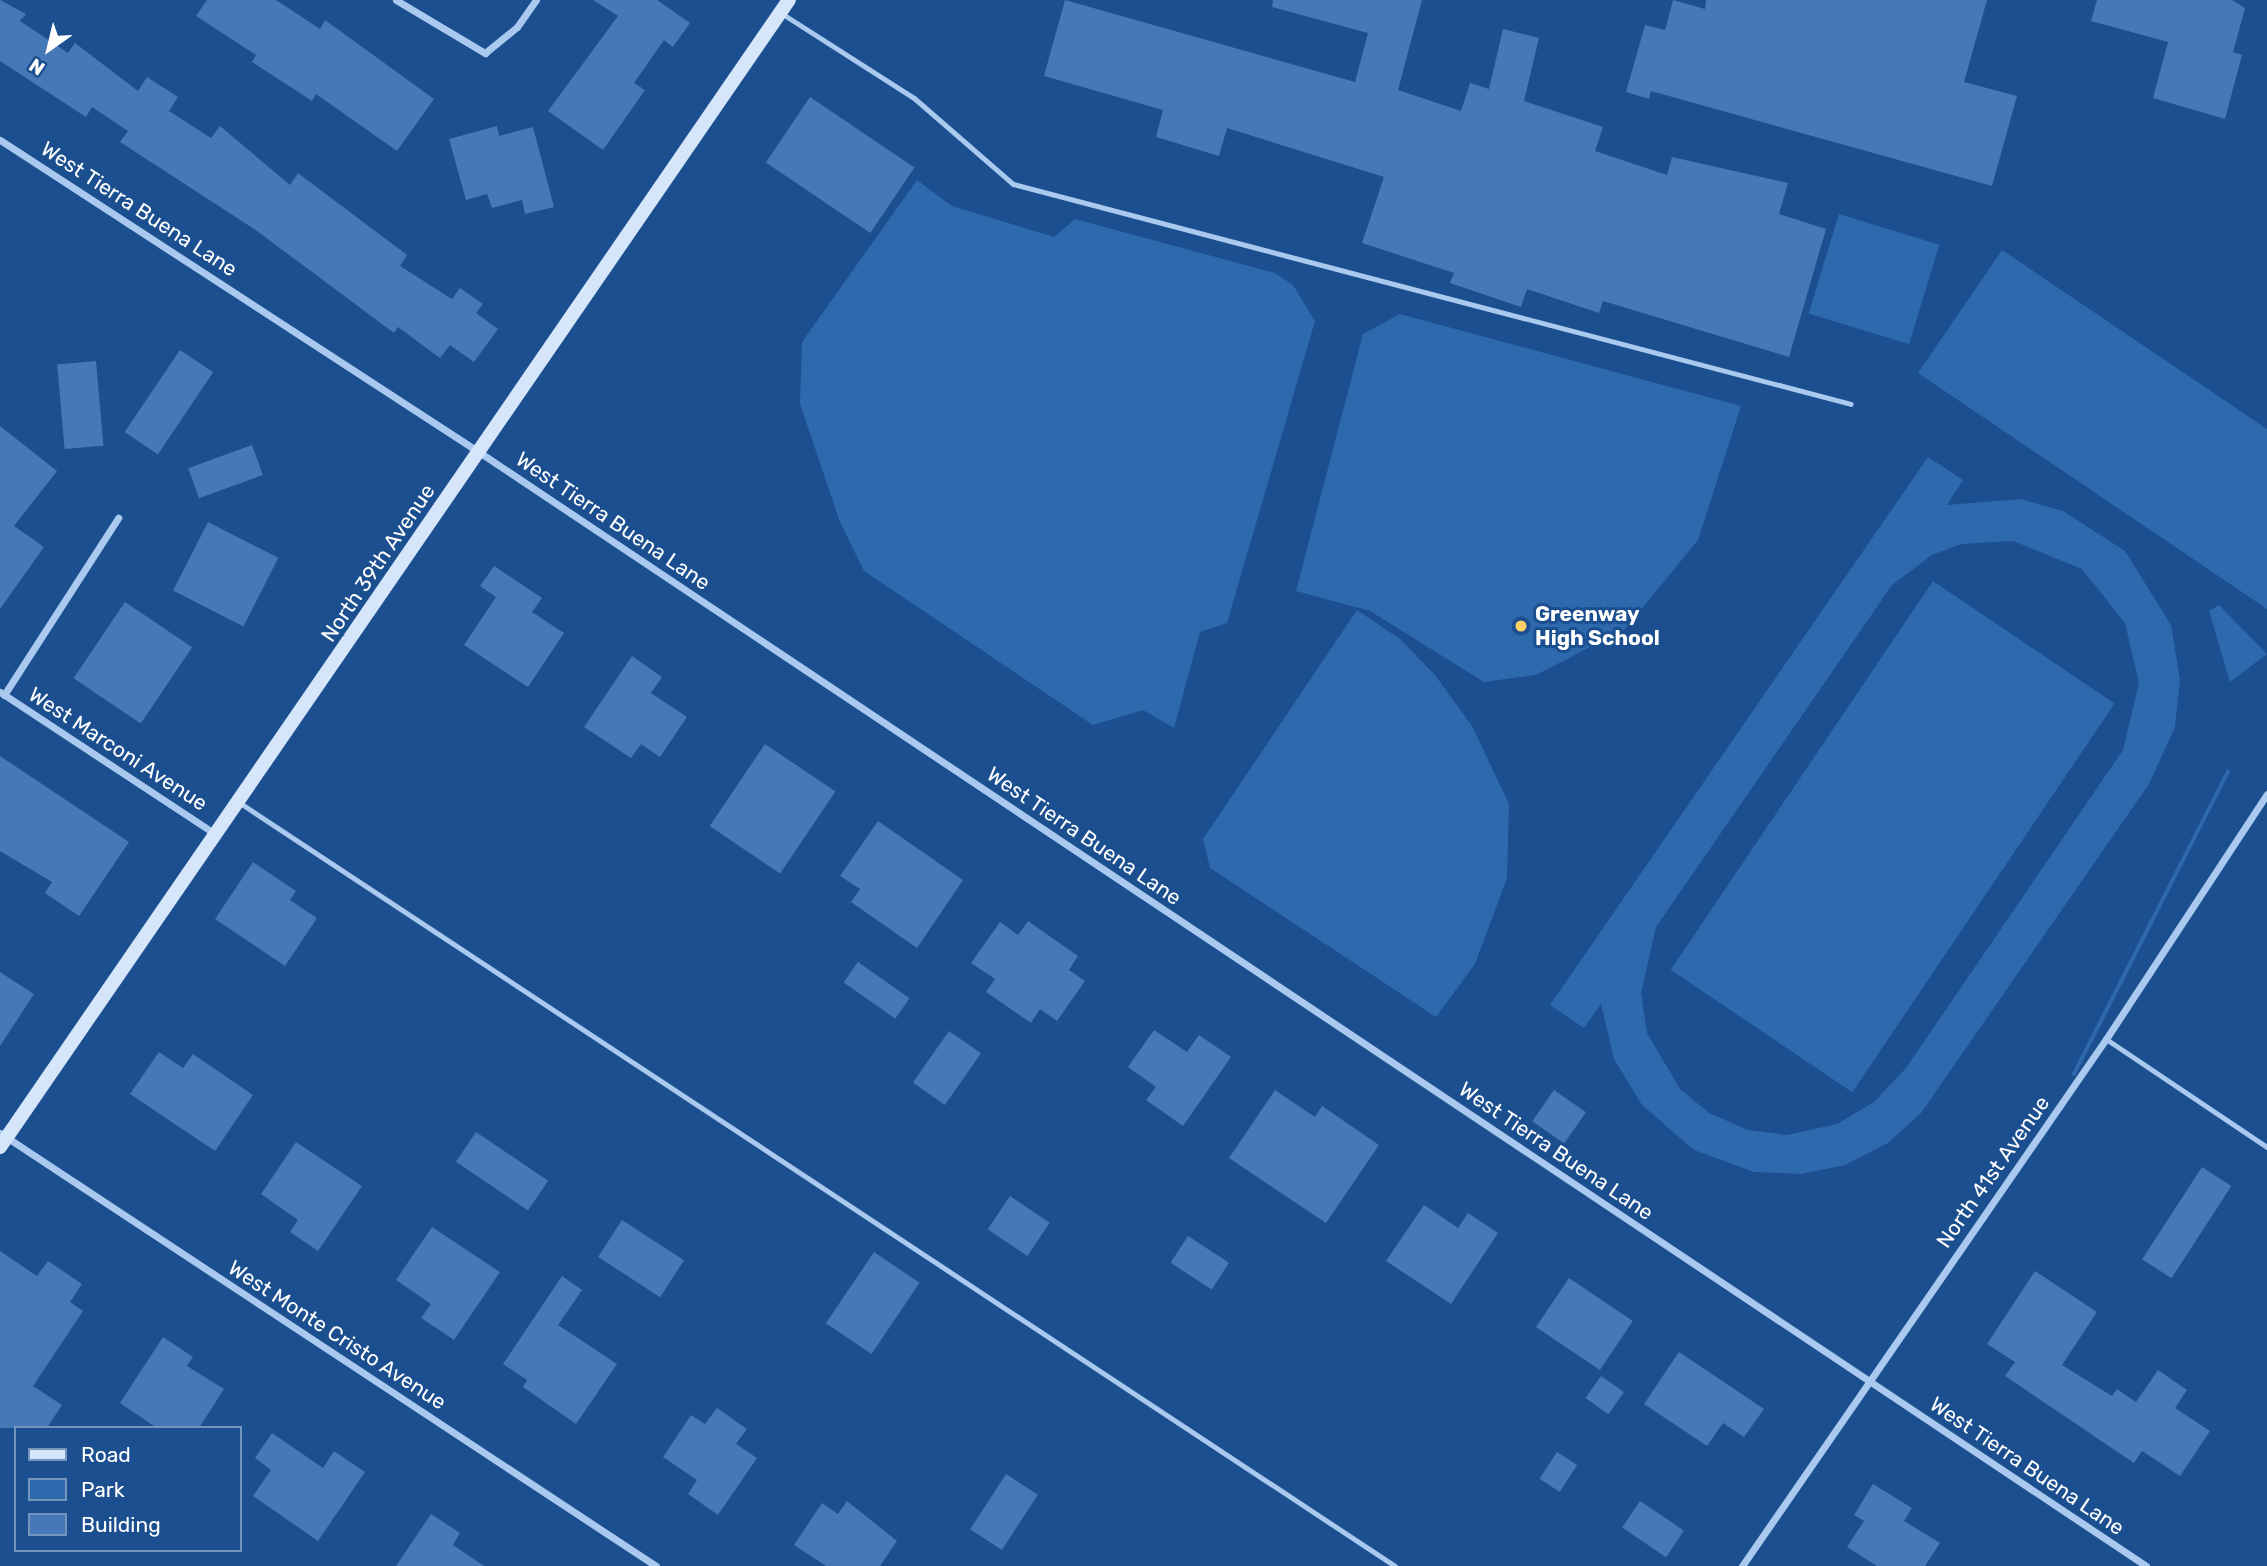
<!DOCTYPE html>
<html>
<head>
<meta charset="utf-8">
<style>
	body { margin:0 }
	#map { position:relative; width:2267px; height:1566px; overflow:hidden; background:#1b4f8f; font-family:Rubik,sans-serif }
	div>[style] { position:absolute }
	.green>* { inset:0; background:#2e69ad; transform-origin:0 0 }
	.building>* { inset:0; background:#4478b7; transform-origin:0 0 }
	.lane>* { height:5px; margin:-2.5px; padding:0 2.5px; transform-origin:2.5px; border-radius:2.5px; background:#a9c9ee }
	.street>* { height:7px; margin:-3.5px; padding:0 3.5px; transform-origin:3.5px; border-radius:3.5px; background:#a9c9ee }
	.secondary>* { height:14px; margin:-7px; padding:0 7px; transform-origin:7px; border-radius:7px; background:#d6e6fa }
	.dots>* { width:19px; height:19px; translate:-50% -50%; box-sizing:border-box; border:4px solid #1b4f8f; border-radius:50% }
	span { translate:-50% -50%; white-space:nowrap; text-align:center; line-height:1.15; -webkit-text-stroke:6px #1b4f8f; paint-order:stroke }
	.street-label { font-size:21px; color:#fff }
	.poi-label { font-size:21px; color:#fff; font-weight:700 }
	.left { translate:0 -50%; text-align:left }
	.legend { position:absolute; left:14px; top:1426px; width:228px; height:126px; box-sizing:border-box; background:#1b4f8f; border:2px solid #7695bc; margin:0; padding:9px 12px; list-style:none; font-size:21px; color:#fff }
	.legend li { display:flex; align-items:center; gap:14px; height:35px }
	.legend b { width:35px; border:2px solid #7695bc }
	.north { position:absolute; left:14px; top:14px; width:70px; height:70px; -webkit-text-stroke:5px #1b4f8f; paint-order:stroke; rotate:214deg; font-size:19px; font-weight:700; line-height:28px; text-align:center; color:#fff }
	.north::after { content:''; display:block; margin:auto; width:24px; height:32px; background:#fff; clip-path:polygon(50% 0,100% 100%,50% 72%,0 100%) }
</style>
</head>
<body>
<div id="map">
	<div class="green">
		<div style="clip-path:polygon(917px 180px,952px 206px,1054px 237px,1075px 219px,1275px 273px,1293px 285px,1315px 321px,1227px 623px,1200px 632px,1174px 728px,1143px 710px,1093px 725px,864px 571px,840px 522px,800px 404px,802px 342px)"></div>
		<div style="left:1839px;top:214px;width:105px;height:104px;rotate:17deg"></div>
		<div style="clip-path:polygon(2002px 250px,2267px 429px,2267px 609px,1918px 373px)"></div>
		<div style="clip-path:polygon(1400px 314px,1741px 406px,1698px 540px,1625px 629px,1536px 675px,1484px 682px,1370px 611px,1296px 591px,1363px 334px)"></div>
		<div style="clip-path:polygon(evenodd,1928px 457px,1963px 480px,1947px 505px,2021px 499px,2063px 511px,2125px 551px,2171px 625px,2180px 680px,2175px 727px,2149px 784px,1921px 1113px,1888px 1143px,1845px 1165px,1801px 1174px,1754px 1172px,1694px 1150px,1642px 1105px,1614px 1059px,1601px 1004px,1584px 1028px,1550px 1005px,1928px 457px,2013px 541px,2082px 569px,2125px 623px,2139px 683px,2123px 750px,1906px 1068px,1874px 1102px,1837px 1124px,1787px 1135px,1748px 1130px,1709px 1113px,1680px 1089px,1647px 1033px,1641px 993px,1656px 927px,1892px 585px,1932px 555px,1961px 544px,2013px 541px)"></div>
		<div style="left:1933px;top:581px;width:219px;height:469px;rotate:34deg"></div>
		<div style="clip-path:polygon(2219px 605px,2267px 654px,2230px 682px,2209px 611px)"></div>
		<div style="clip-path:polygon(1357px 610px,1400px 639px,1435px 675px,1472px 726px,1509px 804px,1507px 878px,1475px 964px,1436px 1017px,1210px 868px,1203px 839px)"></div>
		<div style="left:2227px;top:769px;width:4px;height:343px;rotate:27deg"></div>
	</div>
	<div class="building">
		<div style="clip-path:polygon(0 0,26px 14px,20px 21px,68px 53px,75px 43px,138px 91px,147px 77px,178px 97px,169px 111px,211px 138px,220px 126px,290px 185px,298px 173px,407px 255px,400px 266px,452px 299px,460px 288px,483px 304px,476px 313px,498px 329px,474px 362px,450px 345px,440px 358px,398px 327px,394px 333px,257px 231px,120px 142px,128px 131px,92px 107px,86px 117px,0 61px)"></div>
		<div style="clip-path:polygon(207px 0,276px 0,320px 29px,325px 20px,434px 99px,397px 151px,316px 94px,312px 101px,252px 62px,256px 55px,196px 16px)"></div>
		<div style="clip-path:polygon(593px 0,657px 0,690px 23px,673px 47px,664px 40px,634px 83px,645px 90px,603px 150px,548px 111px,618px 16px)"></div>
		<div style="clip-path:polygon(1065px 0,1355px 82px,1368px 33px,1272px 7px,1273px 0,1422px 0,1398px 90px,1461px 111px,1470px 83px,1489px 89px,1503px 29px,1539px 38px,1524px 101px,1603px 127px,1595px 151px,1667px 175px,1672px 157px,1788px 183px,1779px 214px,1826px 229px,1789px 357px,1603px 301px,1599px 313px,1527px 289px,1521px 307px,1450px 283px,1454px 273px,1362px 243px,1384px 177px,1227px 128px,1219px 156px,1156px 137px,1163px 110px,1044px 76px)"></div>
		<div style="clip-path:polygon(1673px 0,1705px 9px,1706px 0,1987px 0,1964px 82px,2017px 96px,1992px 186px,1651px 91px,1649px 99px,1626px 92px,1645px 25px,1665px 30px)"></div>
		<div style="clip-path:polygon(2097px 0,2232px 0,2245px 8px,2233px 52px,2242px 55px,2225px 119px,2153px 98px,2168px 42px,2091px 21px)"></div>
		<div style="left:810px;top:97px;width:126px;height:79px;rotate:34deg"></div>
		<div style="clip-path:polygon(497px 126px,499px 136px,533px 127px,554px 207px,525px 214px,522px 200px,492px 208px,487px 194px,466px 200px,449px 139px)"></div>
		<div style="left:180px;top:350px;width:40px;height:99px;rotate:34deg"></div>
		<div style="left:96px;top:361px;width:85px;height:39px;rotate:85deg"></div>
		<div style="clip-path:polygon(0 426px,57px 471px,14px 526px,44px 547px,0 609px)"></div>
		<div style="left:252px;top:445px;width:32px;height:68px;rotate:70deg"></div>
		<div style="left:208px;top:522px;width:79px;height:77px;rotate:27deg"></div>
		<div style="clip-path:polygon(494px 566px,542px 598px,532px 612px,564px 633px,528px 687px,464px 645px,496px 597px,480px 586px)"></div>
		<div style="left:125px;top:602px;width:81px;height:92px;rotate:34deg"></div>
		<div style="clip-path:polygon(632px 656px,662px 677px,651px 693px,687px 717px,660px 757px,641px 744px,631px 758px,584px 727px)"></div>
		<div style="left:765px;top:744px;width:85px;height:99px;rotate:34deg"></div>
		<div style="clip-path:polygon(0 756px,129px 842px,79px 916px,45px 893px,52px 882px,0 851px)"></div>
		<div style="clip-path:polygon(878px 821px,963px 880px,917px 948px,851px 902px,860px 889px,840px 876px)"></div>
		<div style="clip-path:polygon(253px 862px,296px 891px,290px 900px,317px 918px,285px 966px,215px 919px)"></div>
		<div style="clip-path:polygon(1028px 921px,1078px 956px,1069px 970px,1085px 981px,1057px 1021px,1040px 1009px,1031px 1023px,986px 992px,995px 979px,971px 963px,1000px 922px,1018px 935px)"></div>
		<div style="left:858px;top:962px;width:63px;height:25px;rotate:35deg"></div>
		<div style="clip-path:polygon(0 972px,34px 994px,0 1046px)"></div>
		<div style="clip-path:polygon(1154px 1030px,1187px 1052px,1199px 1035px,1231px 1057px,1183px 1126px,1146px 1100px,1156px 1087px,1128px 1067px)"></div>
		<div style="left:949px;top:1031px;width:39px;height:63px;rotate:35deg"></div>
		<div style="clip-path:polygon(159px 1052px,183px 1068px,193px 1054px,253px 1095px,215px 1151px,130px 1094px)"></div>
		<div style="clip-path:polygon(1275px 1090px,1315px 1117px,1322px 1106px,1379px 1145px,1326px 1223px,1229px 1158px)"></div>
		<div style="left:1554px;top:1090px;width:39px;height:38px;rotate:35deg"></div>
		<div style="left:476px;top:1132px;width:87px;height:36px;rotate:34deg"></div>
		<div style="clip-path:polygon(296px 1142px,362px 1186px,318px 1251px,290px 1232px,298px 1220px,261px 1194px)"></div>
		<div style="left:2202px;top:1167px;width:35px;height:110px;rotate:33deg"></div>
		<div style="left:1010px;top:1196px;width:48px;height:40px;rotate:34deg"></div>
		<div style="clip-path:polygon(1424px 1205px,1458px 1228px,1468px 1213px,1498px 1233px,1451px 1304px,1386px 1261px)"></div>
		<div style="left:622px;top:1220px;width:74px;height:44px;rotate:33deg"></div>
		<div style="clip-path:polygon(432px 1227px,500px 1272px,454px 1340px,421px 1318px,431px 1304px,396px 1280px)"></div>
		<div style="left:1188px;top:1236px;width:49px;height:32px;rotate:33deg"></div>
		<div style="clip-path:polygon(0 1251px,37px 1276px,48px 1261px,82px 1284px,70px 1302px,83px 1311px,33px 1386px,62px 1405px,47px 1428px,0 1428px)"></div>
		<div style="left:874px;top:1252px;width:55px;height:86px;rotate:34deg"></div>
		<div style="clip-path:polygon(2035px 1271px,2097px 1312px,2062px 1365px,2112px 1396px,2117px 1389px,2136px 1402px,2158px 1370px,2187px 1390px,2175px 1408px,2210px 1431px,2180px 1476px,2142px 1451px,2134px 1463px,2005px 1376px,2015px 1362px,1987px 1344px)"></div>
		<div style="clip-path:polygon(562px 1276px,582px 1290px,558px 1325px,617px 1364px,576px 1424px,523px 1387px,527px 1380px,503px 1364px)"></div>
		<div style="left:1569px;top:1278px;width:77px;height:59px;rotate:34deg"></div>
		<div style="clip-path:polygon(163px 1337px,193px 1357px,187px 1366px,224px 1389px,199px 1428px,157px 1428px,120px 1403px)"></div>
		<div style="clip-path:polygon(1679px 1352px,1764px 1409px,1744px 1437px,1723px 1423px,1707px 1446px,1644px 1404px)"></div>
		<div style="left:1601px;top:1376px;width:28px;height:27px;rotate:35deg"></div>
		<div style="clip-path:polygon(717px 1408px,747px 1429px,736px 1444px,757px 1458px,718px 1515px,688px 1494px,697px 1480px,663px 1457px,691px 1415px,705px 1424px)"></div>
		<div style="clip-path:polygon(272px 1433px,323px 1468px,334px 1451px,365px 1472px,318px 1541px,253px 1496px,271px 1470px,255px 1458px)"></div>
		<div style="left:1557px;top:1452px;width:24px;height:32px;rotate:33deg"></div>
		<div style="left:1006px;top:1474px;width:38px;height:66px;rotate:33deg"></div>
		<div style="clip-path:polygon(1873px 1484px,1912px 1508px,1904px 1521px,1940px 1543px,1925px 1566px,1877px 1566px,1847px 1547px,1864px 1521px,1854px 1515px)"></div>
		<div style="clip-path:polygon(847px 1501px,897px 1541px,880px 1566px,826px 1566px,794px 1545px,822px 1503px,838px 1514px)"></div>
		<div style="left:1640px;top:1501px;width:53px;height:32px;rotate:34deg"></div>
		<div style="clip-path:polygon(431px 1514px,460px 1533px,453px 1545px,484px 1566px,396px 1566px)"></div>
	</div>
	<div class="lane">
		<div style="left:781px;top:13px;width:158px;rotate:32.6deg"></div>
		<div style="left:914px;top:98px;width:131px;rotate:41deg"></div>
		<div style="left:1013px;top:184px;width:866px;rotate:14.71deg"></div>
		<div style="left:240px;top:803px;width:1384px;rotate:33.45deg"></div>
		<div style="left:2106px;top:1039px;width:194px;rotate:33.9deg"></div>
	</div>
	<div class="street">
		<div style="left:396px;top:0;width:104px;rotate:30.8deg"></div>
		<div style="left:485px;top:53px;width:41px;rotate:-39.1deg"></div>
		<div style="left:517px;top:27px;width:33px;rotate:-55deg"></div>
		<div style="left:0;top:140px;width:572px;rotate:33.08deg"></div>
		<div style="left:479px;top:452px;width:2005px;rotate:33.75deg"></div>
		<div style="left:0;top:692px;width:260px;rotate:33.4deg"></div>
		<div style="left:4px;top:695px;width:211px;rotate:-57.2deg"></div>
		<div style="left:0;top:1133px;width:786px;rotate:33.43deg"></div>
		<div style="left:1742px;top:1566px;width:640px;rotate:-55.37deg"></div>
		<div style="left:2106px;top:1039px;width:293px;rotate:-56.7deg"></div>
	</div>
	<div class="secondary">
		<div style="left:0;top:1147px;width:1392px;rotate:-55.48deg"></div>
	</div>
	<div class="dots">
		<div style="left:1521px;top:626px;background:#ffd166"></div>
	</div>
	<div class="street-label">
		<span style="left:139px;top:209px;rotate:33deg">West Tierra Buena Lane</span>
		<span style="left:613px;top:521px;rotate:34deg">West Tierra Buena Lane</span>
		<span style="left:378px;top:563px;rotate:-56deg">North 39th Avenue</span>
		<span style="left:118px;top:749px;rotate:33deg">West Marconi Avenue</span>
		<span style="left:1084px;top:836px;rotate:34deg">West Tierra Buena Lane</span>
		<span style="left:1556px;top:1151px;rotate:34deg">West Tierra Buena Lane</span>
		<span style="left:1993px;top:1172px;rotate:-55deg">North 41st Avenue</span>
		<span style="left:337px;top:1335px;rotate:33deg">West Monte Cristo Avenue</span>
		<span style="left:2027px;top:1466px;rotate:34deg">West Tierra Buena Lane</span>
	</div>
	<div class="poi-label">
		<span class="left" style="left:1535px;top:626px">Greenway<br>High School</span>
	</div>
	<ul class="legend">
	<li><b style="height:9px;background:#d6e6fa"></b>Road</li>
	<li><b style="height:19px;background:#2e69ad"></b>Park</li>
	<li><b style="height:19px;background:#4478b7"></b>Building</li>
	</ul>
	<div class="north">N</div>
</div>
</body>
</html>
